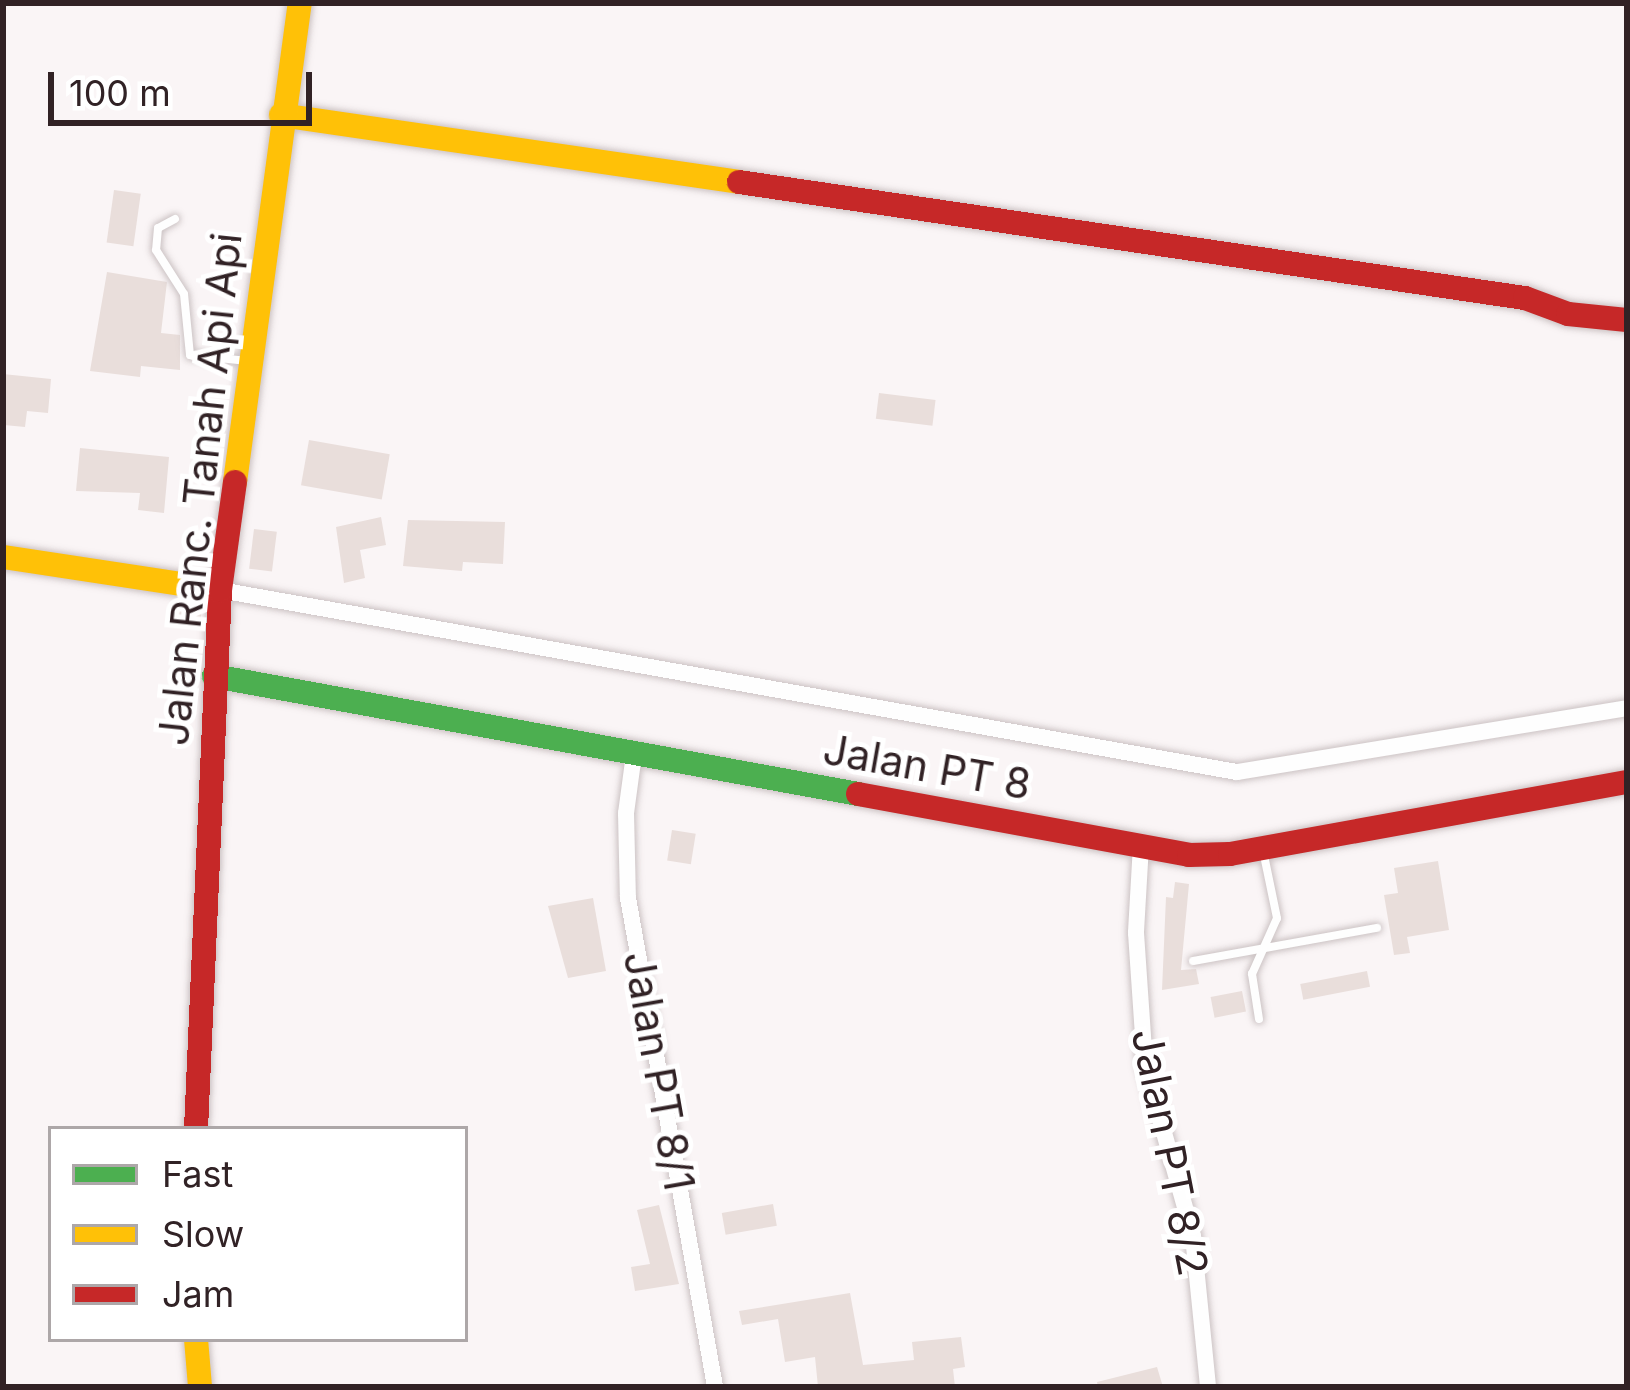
<!DOCTYPE html>
<html>
<head>
<meta charset="utf-8">
<style>
	body { margin:0 }
	#map { position:relative; width:1630px; height:1390px; overflow:hidden; background:#faf5f6; font-family:Inter,sans-serif }
	div>[style] { position:absolute }
	.building>* { inset:0; background:#e9dedb; transform-origin:0 0 }
	.roads { filter:drop-shadow(0 0 3px #ccc3c4) drop-shadow(0 0 3px #ccc3c4) }
	.lane>* { height:8px; margin:-4px; padding:0 4px; transform-origin:4px; border-radius:4px; background:#fefefe }
	.street>* { height:16px; margin:-8px; padding:0 8px; transform-origin:8px; border-radius:8px; background:#fefefe }
	.fast>* { height:24px; margin:-12px; padding:0 12px; transform-origin:12px; border-radius:12px; background:#4caf50 }
	.slow>* { height:24px; margin:-12px; padding:0 12px; transform-origin:12px; border-radius:12px; background:#ffc107 }
	.jam>* { height:24px; margin:-12px; padding:0 12px; transform-origin:12px; border-radius:12px; background:#c62828 }
	span { translate:-50% -50%; white-space:nowrap; text-align:center; line-height:1.15; -webkit-text-stroke:10px #fff; paint-order:stroke }
	.street-label { font-size:42px; color:#312225 }
	.frame { position:absolute; inset:0; border:6px solid #312225; pointer-events:none }
	.legend { position:absolute; left:48px; top:1126px; width:420px; height:216px; box-sizing:border-box; background:#fff; border:3px solid #ada7a8; margin:0; padding:15px 21px; list-style:none; font-size:36px; color:#312225 }
	.legend li { display:flex; align-items:center; gap:24px; height:60px }
	.legend b { width:60px; border:3px solid #ada7a8 }
	.scale { position:absolute; left:48px; top:72px; width:264px; height:54px; box-sizing:border-box; border:6px solid #312225; border-top:0; padding-left:15px; font-size:36px; line-height:42px; white-space:nowrap; color:#312225; -webkit-text-stroke:9px #fff; paint-order:stroke }
</style>
</head>
<body>
<div id="map">
	<div class="building">
		<div style="left:114px;top:190px;width:27px;height:53px;rotate:8deg"></div>
		<div style="clip-path:polygon(107px 272px,167px 282px,161px 333px,180px 335px,180px 370px,141px 366px,140px 377px,90px 371px)"></div>
		<div style="clip-path:polygon(3px 374px,51px 379px,48px 413px,27px 411px,25px 427px,4px 425px)"></div>
		<div style="left:879px;top:393px;width:57px;height:26px;rotate:7deg"></div>
		<div style="left:309px;top:440px;width:82px;height:46px;rotate:10deg"></div>
		<div style="clip-path:polygon(80px 448px,169px 457px,164px 513px,138px 510px,140px 493px,76px 491px)"></div>
		<div style="clip-path:polygon(381px 517px,386px 545px,360px 550px,365px 578px,344px 583px,336px 527px)"></div>
		<div style="clip-path:polygon(408px 520px,505px 522px,503px 564px,463px 562px,462px 571px,403px 566px)"></div>
		<div style="left:254px;top:529px;width:23px;height:40px;rotate:7deg"></div>
		<div style="left:175px;top:600px;width:28px;height:25px;rotate:8deg"></div>
		<div style="left:672px;top:830px;width:24px;height:31px;rotate:9deg"></div>
		<div style="clip-path:polygon(1438px 861px,1449px 930px,1407px 937px,1410px 953px,1394px 955px,1384px 895px,1398px 893px,1394px 868px)"></div>
		<div style="clip-path:polygon(1175px 882px,1189px 884px,1181px 970px,1196px 969px,1199px 984px,1162px 990px,1166px 897px,1173px 898px)"></div>
		<div style="clip-path:polygon(593px 898px,606px 971px,568px 978px,548px 906px)"></div>
		<div style="left:1367px;top:971px;width:16px;height:68px;rotate:79deg"></div>
		<div style="left:1242px;top:991px;width:21px;height:32px;rotate:79deg"></div>
		<div style="left:773px;top:1204px;width:22px;height:52px;rotate:80deg"></div>
		<div style="clip-path:polygon(659px 1205px,679px 1284px,635px 1291px,631px 1267px,650px 1264px,637px 1210px)"></div>
		<div style="clip-path:polygon(850px 1293px,863px 1365px,914px 1360px,912px 1342px,961px 1337px,965px 1367px,953px 1369px,955px 1387px,818px 1387px,815px 1357px,785px 1362px,778px 1319px,742px 1325px,739px 1311px)"></div>
		<div style="clip-path:polygon(1157px 1367px,1163px 1387px,1098px 1387px,1097px 1382px)"></div>
	</div>
	<div class="roads">
		<div class="lane">
			<div style="left:175px;top:219px;width:19px;rotate:152deg"></div>
			<div style="left:158px;top:228px;width:22px;rotate:95deg"></div>
			<div style="left:156px;top:250px;width:52px;rotate:57.5deg"></div>
			<div style="left:184px;top:294px;width:61px;rotate:84.4deg"></div>
			<div style="left:190px;top:355px;width:58px;rotate:5.9deg"></div>
			<div style="left:1193px;top:961px;width:187px;rotate:-10.2deg"></div>
			<div style="left:1259px;top:1019px;width:46px;rotate:-98.8deg"></div>
			<div style="left:1252px;top:974px;width:61px;rotate:-65.9deg"></div>
			<div style="left:1277px;top:918px;width:64px;rotate:-101.7deg"></div>
		</div>
		<div class="street">
			<div style="left:220px;top:590px;width:1033px;rotate:10.15deg"></div>
			<div style="left:1237px;top:772px;width:395px;rotate:-9.3deg"></div>
			<div style="left:634px;top:754px;width:60px;rotate:97.7deg"></div>
			<div style="left:626px;top:813px;width:85px;rotate:88.7deg"></div>
			<div style="left:628px;top:898px;width:497px;rotate:79.9deg"></div>
			<div style="left:1141px;top:845px;width:88px;rotate:93.3deg"></div>
			<div style="left:1136px;top:933px;width:132px;rotate:86.1deg"></div>
			<div style="left:1145px;top:1065px;width:178px;rotate:74.3deg"></div>
			<div style="left:1193px;top:1236px;width:152px;rotate:84.3deg"></div>
		</div>
		<div class="fast">
			<div style="left:214px;top:676px;width:655px;rotate:10.38deg"></div>
		</div>
		<div class="slow">
			<div style="left:281px;top:115px;width:463px;rotate:8.3deg"></div>
			<div style="left:235px;top:482px;width:483px;rotate:-82.3deg"></div>
			<div style="left:3px;top:557px;width:219px;rotate:8.6deg"></div>
			<div style="left:196px;top:1339px;width:48px;rotate:85.2deg"></div>
		</div>
		<div class="jam">
			<div style="left:739px;top:182px;width:795px;rotate:8.4deg"></div>
			<div style="left:1525px;top:298px;width:46px;rotate:20.4deg"></div>
			<div style="left:1568px;top:314px;width:59px;rotate:5.8deg"></div>
			<div style="left:858px;top:794px;width:337px;rotate:10.4deg"></div>
			<div style="left:1189px;top:855px;width:41px;rotate:-1.4deg"></div>
			<div style="left:1230px;top:854px;width:403px;rotate:-10.3deg"></div>
			<div style="left:196px;top:1129px;width:540px;rotate:-87.45deg"></div>
			<div style="left:220px;top:590px;width:109px;rotate:-82.1deg"></div>
		</div>
	</div>
	<div class="street-label">
		<span style="left:200px;top:489px;rotate:-84deg">Jalan Ranc. Tanah Api Api</span>
		<span style="left:927px;top:767px;rotate:10deg">Jalan PT 8</span>
		<span style="left:659px;top:1071px;rotate:80deg">Jalan PT 8/1</span>
		<span style="left:1170px;top:1152px;rotate:79deg">Jalan PT 8/2</span>
	</div>
	<div class="frame"></div>
	<ul class="legend">
	<li><b style="height:15px;background:#4caf50"></b>Fast</li>
	<li><b style="height:15px;background:#ffc107"></b>Slow</li>
	<li><b style="height:15px;background:#c62828"></b>Jam</li>
	</ul>
	<div class="scale">100 m</div>
</div>
</body>
</html>
